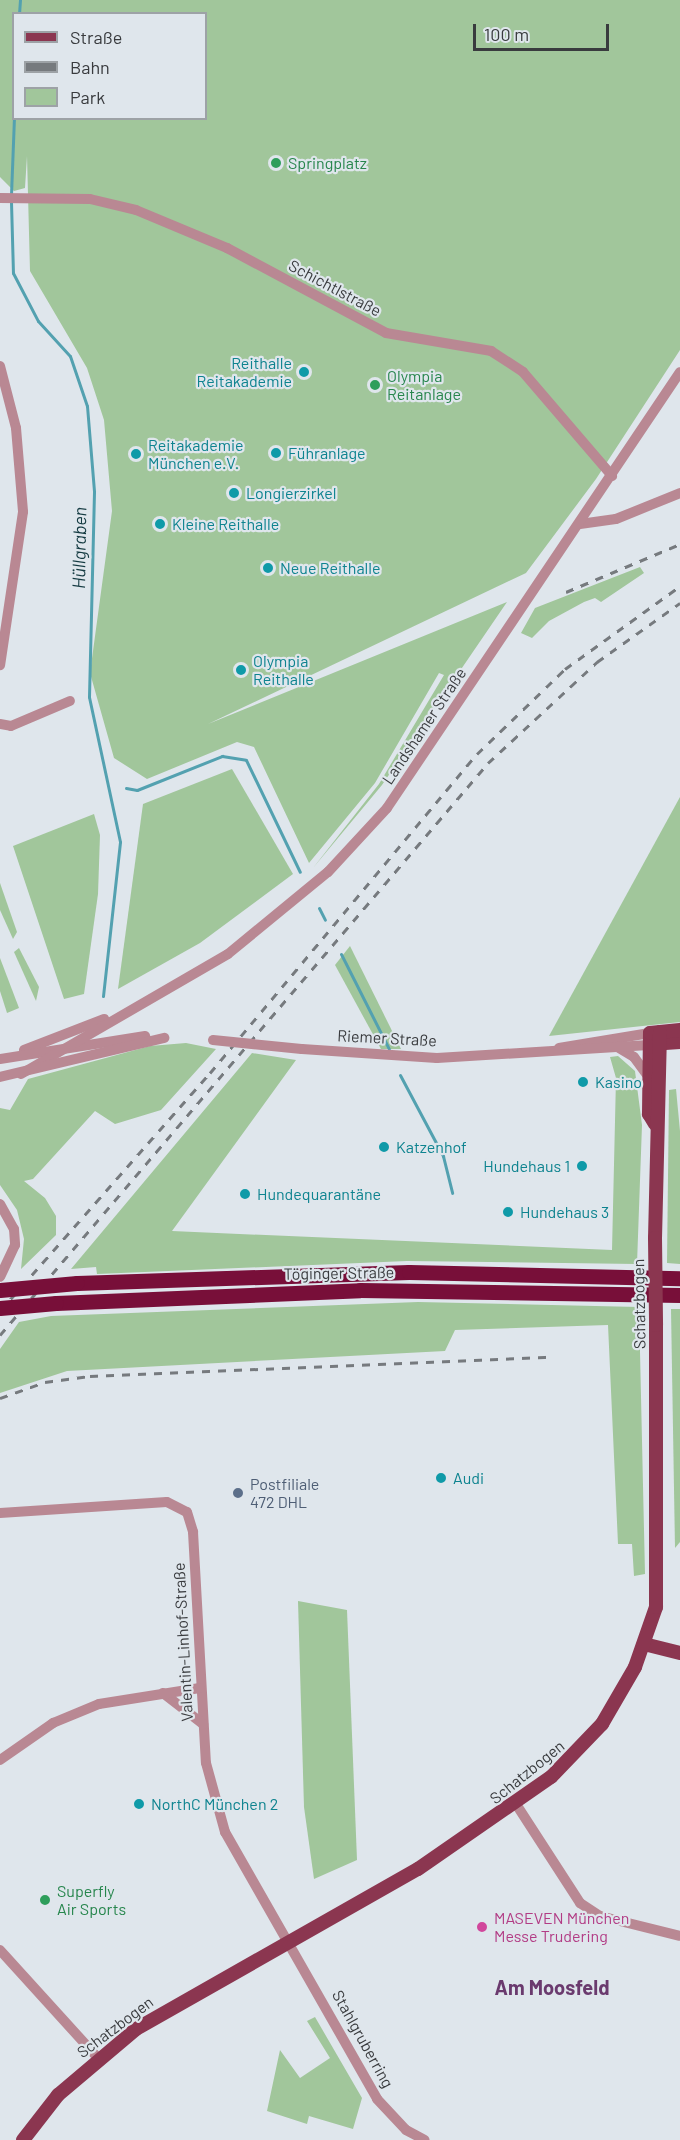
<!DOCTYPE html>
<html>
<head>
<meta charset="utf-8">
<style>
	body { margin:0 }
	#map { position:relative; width:680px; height:2140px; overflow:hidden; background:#dfe6ec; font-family:Barlow,sans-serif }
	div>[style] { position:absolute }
	.green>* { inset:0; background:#a1c69b }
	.stream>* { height:3px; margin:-1.5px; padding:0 1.5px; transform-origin:1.5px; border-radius:1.5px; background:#53a1b0 }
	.minor>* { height:10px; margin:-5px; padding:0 5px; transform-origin:5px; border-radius:5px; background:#b98893 }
	.major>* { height:14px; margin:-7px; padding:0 7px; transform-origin:7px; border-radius:7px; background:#8b3650 }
	.highway>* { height:15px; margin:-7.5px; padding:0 7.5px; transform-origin:7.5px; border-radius:7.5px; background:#780f39 }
	.rail>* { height:3px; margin-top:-1.5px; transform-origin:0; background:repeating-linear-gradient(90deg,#767a7e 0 8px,transparent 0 16px) }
	.minor-bridge>* { height:10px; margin:-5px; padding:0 5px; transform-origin:5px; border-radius:5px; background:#b98893 }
	.major-bridge>* { height:14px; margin:-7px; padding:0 7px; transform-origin:7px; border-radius:7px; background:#8b3650 }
	.highway-bridge>* { height:15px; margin:-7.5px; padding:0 7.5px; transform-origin:7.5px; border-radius:7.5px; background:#780f39 }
	.dots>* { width:16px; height:16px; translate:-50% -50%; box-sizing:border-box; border:3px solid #dfe6ec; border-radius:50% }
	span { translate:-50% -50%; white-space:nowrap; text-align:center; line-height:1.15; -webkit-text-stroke:4.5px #dfe6ec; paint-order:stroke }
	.leisure-label { font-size:16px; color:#27864d }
	.left { translate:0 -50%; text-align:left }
	.street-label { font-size:16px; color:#393b3e }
	.culture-label { font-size:16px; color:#0d838f }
	.right { translate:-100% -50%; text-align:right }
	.service-label { font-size:16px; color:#4e5e75 }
	.hotel-label { font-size:16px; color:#b23c85 }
	.water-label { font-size:18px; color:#153b42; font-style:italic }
	.quarter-label { font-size:20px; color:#6a3a6e; font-weight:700 }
	.legend { position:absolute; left:12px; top:12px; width:195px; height:108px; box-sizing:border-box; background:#dfe6ec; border:2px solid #9da2a6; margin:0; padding:8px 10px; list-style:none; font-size:18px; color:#393b3e }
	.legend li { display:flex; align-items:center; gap:12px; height:30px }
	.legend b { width:30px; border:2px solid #9da2a6 }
	.scale { position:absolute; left:473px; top:24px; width:136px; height:27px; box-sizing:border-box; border:3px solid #393b3e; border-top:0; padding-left:8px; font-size:18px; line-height:21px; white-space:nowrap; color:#393b3e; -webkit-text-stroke:4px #dfe6ec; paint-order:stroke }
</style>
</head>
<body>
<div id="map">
	<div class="green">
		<div style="clip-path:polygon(evenodd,0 0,680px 0,680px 350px,596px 479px,526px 573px,208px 724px,507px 602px,382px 785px,313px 868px,379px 784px,444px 675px,439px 673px,375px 783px,309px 863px,254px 747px,237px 742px,147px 779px,114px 758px,90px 673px,112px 511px,104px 420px,87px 368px,30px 271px,27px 156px,25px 188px,14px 191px,0 177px,0 0,14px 14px,206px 14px,206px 118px,14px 118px,14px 14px)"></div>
		<div style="clip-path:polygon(640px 567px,644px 573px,601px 602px,595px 598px,584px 602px,549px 621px,532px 638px,521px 633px,535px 608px)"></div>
		<div style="clip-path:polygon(232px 769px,293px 874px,200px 943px,118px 989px,143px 804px)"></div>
		<div style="clip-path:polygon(680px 797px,680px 1022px,549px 1036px)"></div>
		<div style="clip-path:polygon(94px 814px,100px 835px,98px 894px,84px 994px,64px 999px,13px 846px)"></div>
		<div style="clip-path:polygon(0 883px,17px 932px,13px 939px,0 910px)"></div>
		<div style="clip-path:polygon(350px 946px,401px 1049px,381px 1049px,335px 965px)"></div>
		<div style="clip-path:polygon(19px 948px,39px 987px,36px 1001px,14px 952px)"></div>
		<div style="clip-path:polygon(0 958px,19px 1008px,7px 1013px,0 991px)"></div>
		<div style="clip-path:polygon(186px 1043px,216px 1049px,161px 1110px,115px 1124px,95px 1111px,33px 1179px,24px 1181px,45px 1198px,56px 1216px,56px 1235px,21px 1269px,24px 1239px,17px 1210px,0 1185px,0 1108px,10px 1110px,28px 1079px,150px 1046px)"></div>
		<div style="clip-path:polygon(252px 1053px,296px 1060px,172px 1231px,612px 1250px,616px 1078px,610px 1057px,618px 1056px,635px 1071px,642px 1125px,637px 1264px,407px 1261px,97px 1274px,96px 1267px,71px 1269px)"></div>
		<div style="clip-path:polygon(676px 1089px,680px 1131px,680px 1264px,667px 1263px,669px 1090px)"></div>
		<div style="clip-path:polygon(418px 1302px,639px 1307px,645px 1574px,634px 1576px,632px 1544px,618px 1544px,608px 1325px,455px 1330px,445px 1351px,67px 1371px,0 1393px,0 1349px,19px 1322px,51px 1316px)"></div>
		<div style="clip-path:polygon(671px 1309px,680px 1309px,680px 1542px,675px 1548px)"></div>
		<div style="clip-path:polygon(298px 1601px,347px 1610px,357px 1860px,314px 1879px,304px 1807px)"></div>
		<div style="clip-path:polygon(315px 2017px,362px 2098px,353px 2129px,309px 2116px,307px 2124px,267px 2111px,280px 2050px,300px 2078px,330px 2058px,307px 2021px)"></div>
	</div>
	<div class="stream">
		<div style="left:19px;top:14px;width:14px;rotate:-86deg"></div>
		<div style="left:11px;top:195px;width:77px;rotate:-87.8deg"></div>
		<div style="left:11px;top:202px;width:71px;rotate:88.4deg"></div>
		<div style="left:13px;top:273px;width:54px;rotate:62.5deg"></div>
		<div style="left:38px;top:321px;width:47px;rotate:47.6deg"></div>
		<div style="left:70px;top:356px;width:53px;rotate:71.2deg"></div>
		<div style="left:87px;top:406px;width:86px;rotate:85.3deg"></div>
		<div style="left:94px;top:492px;width:205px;rotate:91.4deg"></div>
		<div style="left:89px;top:697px;width:148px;rotate:77.9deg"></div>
		<div style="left:120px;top:842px;width:155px;rotate:96.3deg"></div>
		<div style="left:126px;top:788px;width:11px;rotate:10deg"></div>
		<div style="left:137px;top:790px;width:92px;rotate:-21.8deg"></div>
		<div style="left:222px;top:756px;width:24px;rotate:9deg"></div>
		<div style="left:246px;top:760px;width:124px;rotate:64.3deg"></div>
		<div style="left:319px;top:908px;width:13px;rotate:63deg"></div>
		<div style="left:341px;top:954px;width:106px;rotate:63.2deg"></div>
		<div style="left:400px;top:1075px;width:92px;rotate:62deg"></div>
		<div style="left:443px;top:1156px;width:38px;rotate:76deg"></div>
	</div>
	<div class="minor">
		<div style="left:0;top:198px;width:90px;rotate:0.6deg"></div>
		<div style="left:90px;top:199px;width:47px;rotate:13.4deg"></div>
		<div style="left:136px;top:210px;width:99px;rotate:22.7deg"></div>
		<div style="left:227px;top:248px;width:180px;rotate:28.1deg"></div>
		<div style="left:386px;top:333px;width:107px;rotate:9.7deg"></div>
		<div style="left:491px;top:351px;width:38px;rotate:33deg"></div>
		<div style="left:523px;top:372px;width:137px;rotate:49.4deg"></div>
		<div style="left:0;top:366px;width:64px;rotate:75.5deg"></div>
		<div style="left:16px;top:428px;width:84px;rotate:85.2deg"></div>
		<div style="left:23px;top:512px;width:155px;rotate:98.5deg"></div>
		<div style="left:580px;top:524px;width:36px;rotate:-8deg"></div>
		<div style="left:616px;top:519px;width:69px;rotate:-22.1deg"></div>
		<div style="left:0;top:724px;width:11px;rotate:10deg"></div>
		<div style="left:11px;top:726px;width:64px;rotate:-23deg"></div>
		<div style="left:559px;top:1048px;width:92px;rotate:-9.4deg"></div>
		<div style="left:619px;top:1048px;width:17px;rotate:31deg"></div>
		<div style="left:634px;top:1057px;width:24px;rotate:54deg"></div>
		<div style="left:302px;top:1049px;width:135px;rotate:3.8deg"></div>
		<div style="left:437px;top:1058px;width:212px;rotate:-3.5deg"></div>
		<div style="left:24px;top:1050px;width:86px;rotate:-21.2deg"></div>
		<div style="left:0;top:1059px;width:147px;rotate:-9deg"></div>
		<div style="left:21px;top:1074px;width:239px;rotate:-30.1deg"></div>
		<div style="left:228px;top:954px;width:129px;rotate:-39.4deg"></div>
		<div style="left:328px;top:872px;width:87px;rotate:-47.3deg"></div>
		<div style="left:387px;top:808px;width:525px;rotate:-56.1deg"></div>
		<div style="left:0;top:1077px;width:169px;rotate:-13.4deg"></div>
		<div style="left:0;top:1204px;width:29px;rotate:61deg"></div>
		<div style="left:14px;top:1229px;width:16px;rotate:86deg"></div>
		<div style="left:15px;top:1245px;width:35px;rotate:115deg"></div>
		<div style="left:0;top:1513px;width:167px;rotate:-3.8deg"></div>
		<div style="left:167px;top:1502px;width:22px;rotate:27deg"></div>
		<div style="left:187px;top:1512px;width:21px;rotate:73deg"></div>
		<div style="left:193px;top:1532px;width:231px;rotate:86.8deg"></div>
		<div style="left:206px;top:1763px;width:72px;rotate:74.6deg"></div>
		<div style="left:225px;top:1832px;width:307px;rotate:60.3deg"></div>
		<div style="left:377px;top:2099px;width:42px;rotate:46.9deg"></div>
		<div style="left:406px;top:2130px;width:21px;rotate:28deg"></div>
		<div style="left:163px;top:1693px;width:51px;rotate:37.8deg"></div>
		<div style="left:0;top:1760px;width:65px;rotate:-34.9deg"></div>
		<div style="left:53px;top:1723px;width:50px;rotate:-22.4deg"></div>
		<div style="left:99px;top:1704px;width:102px;rotate:-9deg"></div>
		<div style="left:516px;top:1804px;width:118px;rotate:57.1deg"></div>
		<div style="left:580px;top:1903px;width:24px;rotate:33deg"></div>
		<div style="left:600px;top:1916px;width:82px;rotate:14deg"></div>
		<div style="left:0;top:1950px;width:146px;rotate:47.8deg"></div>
	</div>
	<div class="major">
		<div style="left:651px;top:1044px;width:29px;rotate:-4deg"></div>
		<div style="left:655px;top:1124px;width:12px;rotate:-121deg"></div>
		<div style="left:649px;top:1114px;width:81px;rotate:-89.3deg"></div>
		<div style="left:650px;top:1033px;width:30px;rotate:-6deg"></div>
		<div style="left:655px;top:1238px;width:206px;rotate:-88.6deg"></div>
		<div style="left:644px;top:1644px;width:37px;rotate:14deg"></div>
		<div style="left:23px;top:2140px;width:57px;rotate:-52.1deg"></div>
		<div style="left:58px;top:2095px;width:102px;rotate:-40.2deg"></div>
		<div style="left:136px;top:2029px;width:324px;rotate:-29.6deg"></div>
		<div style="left:418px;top:1869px;width:162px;rotate:-34.7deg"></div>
		<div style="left:551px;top:1777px;width:74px;rotate:-46.1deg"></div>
		<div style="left:602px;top:1724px;width:66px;rotate:-59.9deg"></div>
		<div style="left:635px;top:1667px;width:64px;rotate:-70.7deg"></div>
		<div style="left:656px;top:1607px;width:282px;rotate:-90deg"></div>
	</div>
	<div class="highway">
		<div style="left:77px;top:1283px;width:332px;rotate:-1.9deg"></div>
		<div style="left:409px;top:1272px;width:271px;rotate:1.3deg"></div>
		<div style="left:56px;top:1303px;width:304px;rotate:-2.4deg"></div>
		<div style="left:360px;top:1290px;width:320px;rotate:0.9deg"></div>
	</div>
	<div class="rail">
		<div style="left:566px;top:592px;width:124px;rotate:-22.8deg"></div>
		<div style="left:0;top:1311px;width:317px;rotate:-48.6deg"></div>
		<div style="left:210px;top:1073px;width:416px;rotate:-50.1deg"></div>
		<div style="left:477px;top:754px;width:122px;rotate:-44deg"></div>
		<div style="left:565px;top:669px;width:142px;rotate:-35.8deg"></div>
		<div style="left:0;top:1335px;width:752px;rotate:-49.53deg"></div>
		<div style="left:488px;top:763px;width:149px;rotate:-42.8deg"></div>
		<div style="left:597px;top:662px;width:102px;rotate:-35.4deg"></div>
		<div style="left:0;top:1398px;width:48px;rotate:-19.6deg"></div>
		<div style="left:45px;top:1382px;width:45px;rotate:-7.6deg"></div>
		<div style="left:90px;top:1376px;width:461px;rotate:-2.4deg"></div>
	</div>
	<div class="minor-bridge">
		<div style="left:213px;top:1040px;width:89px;rotate:5.8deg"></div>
	</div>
	<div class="major-bridge">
		<div style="left:655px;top:1238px;width:87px;rotate:89.3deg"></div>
	</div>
	<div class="highway-bridge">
		<div style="left:0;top:1290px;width:77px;rotate:-5.2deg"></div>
		<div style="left:0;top:1308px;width:56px;rotate:-5.1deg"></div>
	</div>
	<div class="dots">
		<div style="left:276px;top:163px;background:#2e9e5b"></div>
		<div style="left:304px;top:372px;background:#0f9aa8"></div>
		<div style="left:375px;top:385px;background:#2e9e5b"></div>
		<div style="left:276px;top:453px;background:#0f9aa8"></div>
		<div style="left:136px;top:454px;background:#0f9aa8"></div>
		<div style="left:234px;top:493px;background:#0f9aa8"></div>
		<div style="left:160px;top:524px;background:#0f9aa8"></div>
		<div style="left:268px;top:568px;background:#0f9aa8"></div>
		<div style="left:241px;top:670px;background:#0f9aa8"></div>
		<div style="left:583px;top:1082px;background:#0f9aa8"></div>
		<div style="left:384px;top:1147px;background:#0f9aa8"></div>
		<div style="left:582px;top:1166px;background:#0f9aa8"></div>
		<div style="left:245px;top:1194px;background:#0f9aa8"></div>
		<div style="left:508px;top:1212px;background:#0f9aa8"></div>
		<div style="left:441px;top:1478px;background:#0f9aa8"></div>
		<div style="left:238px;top:1493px;background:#5c6f8a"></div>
		<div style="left:139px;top:1804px;background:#0f9aa8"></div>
		<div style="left:45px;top:1900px;background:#2e9e5b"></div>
		<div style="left:482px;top:1927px;background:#d1479c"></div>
	</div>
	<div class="leisure-label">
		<span class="left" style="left:288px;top:163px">Springplatz</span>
		<span class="left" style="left:387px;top:385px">Olympia<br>Reitanlage</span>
		<span class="left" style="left:57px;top:1900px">Superfly<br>Air Sports</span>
	</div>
	<div class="street-label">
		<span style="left:335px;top:288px;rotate:28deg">Schichtlstraße</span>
		<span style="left:424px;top:726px;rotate:-56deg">Landshamer Straße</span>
		<span style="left:387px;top:1038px;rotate:3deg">Riemer Straße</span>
		<span style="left:339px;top:1273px;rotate:-1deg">Töginger Straße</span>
		<span style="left:639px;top:1304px;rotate:-91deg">Schatzbogen</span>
		<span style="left:183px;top:1642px;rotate:-93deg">Valentin-Linhof-Straße</span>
		<span style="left:527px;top:1772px;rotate:-39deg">Schatzbogen</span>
		<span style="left:115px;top:2027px;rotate:-37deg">Schatzbogen</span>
		<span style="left:363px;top:2039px;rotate:61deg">Stahlgruberring</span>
	</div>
	<div class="culture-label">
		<span class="right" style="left:292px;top:372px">Reithalle<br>Reitakademie</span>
		<span class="left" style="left:148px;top:454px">Reitakademie<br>München e.V.</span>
		<span class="left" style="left:288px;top:453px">Führanlage</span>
		<span class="left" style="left:246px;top:493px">Longierzirkel</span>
		<span class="left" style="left:172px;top:524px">Kleine Reithalle</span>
		<span class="left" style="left:280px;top:568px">Neue Reithalle</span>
		<span class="left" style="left:253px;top:670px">Olympia<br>Reithalle</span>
		<span class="left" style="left:595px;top:1082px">Kasino</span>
		<span class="left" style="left:396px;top:1147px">Katzenhof</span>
		<span class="right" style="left:570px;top:1166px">Hundehaus 1</span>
		<span class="left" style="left:257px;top:1194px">Hundequarantäne</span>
		<span class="left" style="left:520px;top:1212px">Hundehaus 3</span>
		<span class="left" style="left:453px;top:1478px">Audi</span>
		<span class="left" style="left:151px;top:1804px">NorthC München 2</span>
	</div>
	<div class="service-label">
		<span class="left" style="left:250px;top:1493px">Postfiliale<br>472 DHL</span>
	</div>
	<div class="hotel-label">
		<span class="left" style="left:494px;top:1927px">MASEVEN München<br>Messe Trudering</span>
	</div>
	<div class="water-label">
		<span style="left:79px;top:548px;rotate:-89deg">Hüllgraben</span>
	</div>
	<div class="quarter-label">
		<span style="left:552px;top:1987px">Am Moosfeld</span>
	</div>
	<ul class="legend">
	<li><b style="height:8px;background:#8b3650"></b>Straße</li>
	<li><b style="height:8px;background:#767a7e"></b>Bahn</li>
	<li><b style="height:16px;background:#a1c69b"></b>Park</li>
	</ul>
	<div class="scale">100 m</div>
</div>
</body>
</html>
